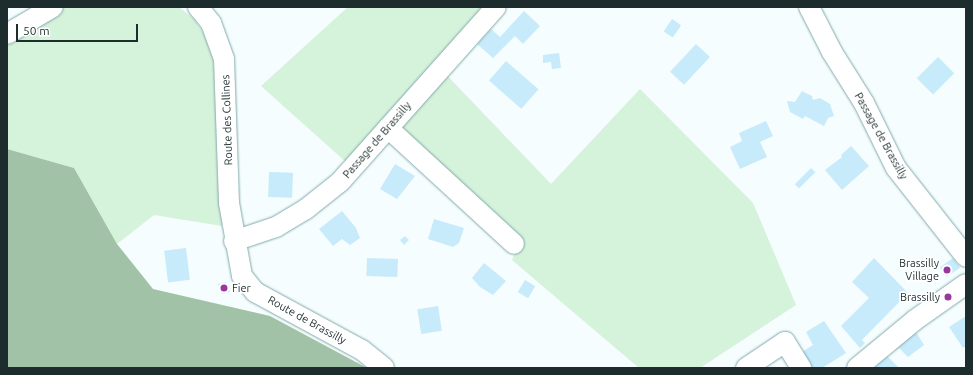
<!DOCTYPE html>
<html>
<head>
<meta charset="utf-8">
<style>
	body { margin:0 }
	#map { position:relative; width:973px; height:375px; overflow:hidden; background:#f5fdfe; font-family:Ubuntu,sans-serif }
	div>[style] { position:absolute }
	.green>* { inset:0; background:#d5f2da }
	.forest>* { inset:0; background:#a1c2a6 }
	.building>* { inset:0; background:#c7ebfa; transform-origin:0 0 }
	.roads { filter:drop-shadow(0 0 1px #82a9ab) drop-shadow(0 0 1px #82a9ab) }
	.minor>* { height:20px; margin:-10px; padding:0 10px; transform-origin:10px; border-radius:10px; background:#fff }
	.dots>* { width:11px; height:11px; translate:-50% -50%; box-sizing:border-box; border:2px solid #fff; border-radius:50% }
	span { translate:-50% -50%; white-space:nowrap; text-align:center; line-height:1.15; -webkit-text-stroke:3.5px #fff; paint-order:stroke }
	.street-label { font-size:11px; color:#1d2d2d }
	.poi-label { font-size:11px; color:#1d2d2d }
	.right { translate:-100% -50%; text-align:right }
	.left { translate:0 -50%; text-align:left }
	.frame { position:absolute; inset:0; border:8px solid #1d2d2d; pointer-events:none }
	.scale { position:absolute; left:16px; top:24px; width:122px; height:18px; box-sizing:border-box; border:2px solid #1d2d2d; border-top:0; padding-left:5px; font-size:12px; line-height:14px; white-space:nowrap; color:#1d2d2d; -webkit-text-stroke:3px #fff; paint-order:stroke }
</style>
</head>
<body>
<div id="map">
	<div class="green">
		<div style="clip-path:polygon(56px 7px,179px 7px,194px 19px,211px 44px,218px 66px,222px 226px,154px 215px,117px 244px,74px 168px,7px 149px,7px 41px)"></div>
		<div style="clip-path:polygon(348px 7px,488px 7px,438px 66px,551px 184px,640px 89px,753px 203px,796px 305px,700px 368px,639px 368px,512px 260px,520px 241px,387px 117px,346px 162px,261px 86px)"></div>
	</div>
	<div class="forest">
		<div style="clip-path:polygon(7px 149px,74px 168px,117px 244px,153px 289px,270px 316px,367px 368px,7px 368px)"></div>
	</div>
	<div class="building">
		<div style="clip-path:polygon(524px 11px,540px 26px,523px 44px,515px 36px,493px 58px,477px 44px,491px 29px,500px 37px)"></div>
		<div style="left:672px;top:19px;width:11px;height:15px;rotate:34deg"></div>
		<div style="left:696px;top:44px;width:19px;height:38px;rotate:43deg"></div>
		<div style="clip-path:polygon(559px 53px,561px 68px,552px 69px,551px 62px,543px 63px,543px 55px)"></div>
		<div style="left:938px;top:57px;width:23px;height:30px;rotate:45deg"></div>
		<div style="left:506px;top:61px;width:43px;height:26px;rotate:41deg"></div>
		<div style="clip-path:polygon(802px 91px,812px 96px,813px 100px,820px 98px,830px 104px,834px 116px,828px 118px,824px 126px,805px 116px,803px 119px,790px 112px,787px 101px,795px 102px)"></div>
		<div style="clip-path:polygon(766px 121px,773px 136px,760px 142px,767px 157px,740px 169px,730px 147px,742px 141px,739px 133px)"></div>
		<div style="clip-path:polygon(851px 146px,869px 166px,842px 190px,825px 170px,842px 157px,841px 155px)"></div>
		<div style="clip-path:polygon(395px 164px,415px 176px,397px 199px,380px 189px)"></div>
		<div style="left:811px;top:168px;width:6px;height:23px;rotate:45deg"></div>
		<div style="left:269px;top:172px;width:24px;height:25px;rotate:2deg"></div>
		<div style="clip-path:polygon(342px 211px,356px 228px,360px 238px,350px 245px,342px 239px,333px 246px,319px 229px)"></div>
		<div style="clip-path:polygon(434px 219px,464px 228px,459px 243px,453px 247px,428px 239px)"></div>
		<div style="clip-path:polygon(405px 236px,409px 240px,404px 245px,400px 240px)"></div>
		<div style="left:186px;top:248px;width:32px;height:22px;rotate:83deg"></div>
		<div style="left:367px;top:258px;width:31px;height:18px;rotate:2deg"></div>
		<div style="clip-path:polygon(874px 258px,908px 293px,862px 340px,865px 343px,860px 348px,841px 326px,869px 298px,852px 282px)"></div>
		<div style="left:953px;top:258px;width:12px;height:16px;rotate:55deg"></div>
		<div style="clip-path:polygon(484px 263px,506px 281px,493px 295px,480px 287px,472px 278px)"></div>
		<div style="left:525px;top:280px;width:12px;height:14px;rotate:31deg"></div>
		<div style="clip-path:polygon(226px 282px,230px 292px,222px 294px,218px 284px)"></div>
		<div style="left:438px;top:306px;width:25px;height:21px;rotate:81deg"></div>
		<div style="clip-path:polygon(966px 316px,966px 346px,963px 348px,949px 327px)"></div>
		<div style="clip-path:polygon(824px 321px,846px 353px,822px 368px,812px 368px,802px 352px,813px 345px,806px 332px)"></div>
		<div style="clip-path:polygon(913px 327px,924px 345px,908px 357px,899px 348px,896px 350px,892px 345px)"></div>
		<div style="clip-path:polygon(886px 355px,899px 368px,875px 368px)"></div>
	</div>
	<div class="roads">
		<div class="minor">
			<div style="left:198px;top:7px;width:21px;rotate:51deg"></div>
			<div style="left:211px;top:23px;width:38px;rotate:70deg"></div>
			<div style="left:224px;top:59px;width:144px;rotate:88deg"></div>
			<div style="left:229px;top:203px;width:74px;rotate:79.9deg"></div>
			<div style="left:242px;top:276px;width:21px;rotate:51deg"></div>
			<div style="left:255px;top:292px;width:122px;rotate:28.5deg"></div>
			<div style="left:362px;top:350px;width:28px;rotate:39deg"></div>
			<div style="left:809px;top:7px;width:51px;rotate:62.9deg"></div>
			<div style="left:832px;top:52px;width:60px;rotate:57.9deg"></div>
			<div style="left:864px;top:103px;width:72px;rotate:63.8deg"></div>
			<div style="left:896px;top:168px;width:113px;rotate:51.8deg"></div>
			<div style="left:7px;top:34px;width:53px;rotate:-30.4deg"></div>
			<div style="left:388px;top:128px;width:171px;rotate:42.6deg"></div>
			<div style="left:234px;top:241px;width:44px;rotate:-18.4deg"></div>
			<div style="left:276px;top:227px;width:35px;rotate:-31deg"></div>
			<div style="left:306px;top:209px;width:43px;rotate:-38.5deg"></div>
			<div style="left:340px;top:182px;width:234px;rotate:-48.3deg"></div>
			<div style="left:746px;top:368px;width:47px;rotate:-33.7deg"></div>
			<div style="left:785px;top:342px;width:31px;rotate:58deg"></div>
			<div style="left:857px;top:368px;width:75px;rotate:-39.6deg"></div>
			<div style="left:915px;top:320px;width:62px;rotate:-35.2deg"></div>
		</div>
	</div>
	<div class="dots">
		<div style="left:947px;top:270px;background:#98379e"></div>
		<div style="left:224px;top:288px;background:#98379e"></div>
		<div style="left:948px;top:297px;background:#98379e"></div>
	</div>
	<div class="street-label">
		<span style="left:227px;top:120px;rotate:-92deg">Route des Collines</span>
		<span style="left:881px;top:136px;rotate:61deg">Passage de Brassilly</span>
		<span style="left:377px;top:140px;rotate:-49deg">Passage de Brassilly</span>
		<span style="left:307px;top:320px;rotate:29deg">Route de Brassilly</span>
	</div>
	<div class="poi-label">
		<span class="right" style="left:939px;top:270px">Brassilly<br>Village</span>
		<span class="left" style="left:232px;top:288px">Fier</span>
		<span class="right" style="left:940px;top:297px">Brassilly</span>
	</div>
	<div class="frame"></div>
	<div class="scale">50 m</div>
</div>
</body>
</html>
